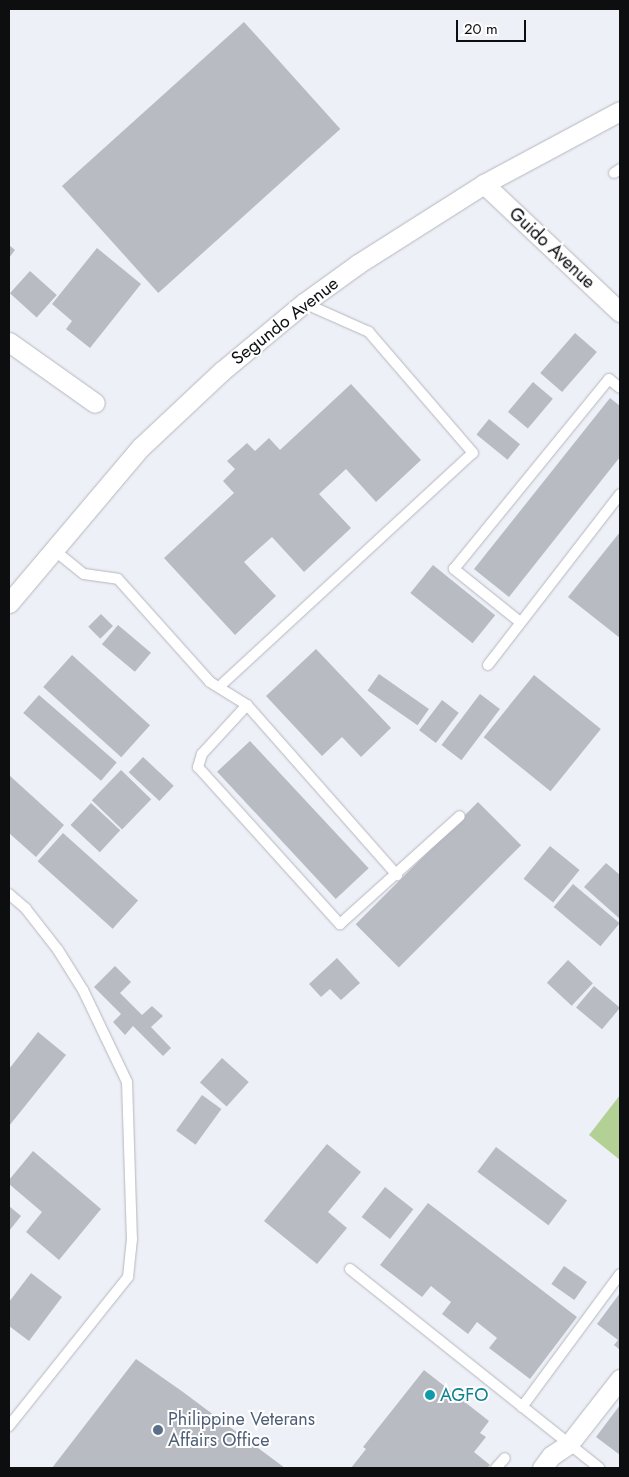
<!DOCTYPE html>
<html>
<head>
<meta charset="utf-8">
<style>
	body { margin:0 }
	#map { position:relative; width:629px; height:1477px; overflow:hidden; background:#eef0f8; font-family:Jost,sans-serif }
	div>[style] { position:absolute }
	.green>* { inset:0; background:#b3d194 }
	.building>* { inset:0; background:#b9bbc2; transform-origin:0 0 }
	.roads { filter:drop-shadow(0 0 1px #b4b6bd) drop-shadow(0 0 1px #b4b6bd) }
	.service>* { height:10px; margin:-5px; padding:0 5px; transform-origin:5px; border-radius:5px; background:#fff }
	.minor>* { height:19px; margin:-9.5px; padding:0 9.5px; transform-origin:9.5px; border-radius:9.5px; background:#fff }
	.dots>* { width:14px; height:14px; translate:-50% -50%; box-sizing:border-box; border:2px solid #fefefe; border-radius:50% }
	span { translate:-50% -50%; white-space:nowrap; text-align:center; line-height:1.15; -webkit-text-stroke:4px #fefefe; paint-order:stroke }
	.street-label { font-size:18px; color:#0d0e10 }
	.culture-label { font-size:18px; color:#0d838f }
	.left { translate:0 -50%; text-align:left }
	.service-label { font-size:18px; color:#4e5e75 }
	.frame { position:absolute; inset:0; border:10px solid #0d0e10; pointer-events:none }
	.scale { position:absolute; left:456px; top:20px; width:70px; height:22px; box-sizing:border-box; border:2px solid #0d0e10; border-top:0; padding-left:6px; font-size:15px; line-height:18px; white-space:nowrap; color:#0d0e10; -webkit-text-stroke:4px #fefefe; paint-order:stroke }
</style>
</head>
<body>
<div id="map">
	<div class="green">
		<div style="clip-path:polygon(620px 1095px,620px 1160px,589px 1135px)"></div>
	</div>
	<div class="building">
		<div style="left:244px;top:22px;width:144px;height:245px;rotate:48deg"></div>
		<div style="clip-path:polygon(9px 245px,15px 250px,9px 258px)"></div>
		<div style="clip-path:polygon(97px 248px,141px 284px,90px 348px,66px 329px,72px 321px,52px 304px)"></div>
		<div style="left:30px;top:271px;width:36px;height:30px;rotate:42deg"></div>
		<div style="left:575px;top:333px;width:29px;height:53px;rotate:41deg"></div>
		<div style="left:533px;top:382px;width:26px;height:39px;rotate:40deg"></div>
		<div style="clip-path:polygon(351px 384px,421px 460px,376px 502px,346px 469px,319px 494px,351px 528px,304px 572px,272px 537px,244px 562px,276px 596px,235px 635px,164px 558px,234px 493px,223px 481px,235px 469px,227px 461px,247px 443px,255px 451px,269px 438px,280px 450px)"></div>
		<div style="clip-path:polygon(610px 398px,620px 406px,620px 457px,509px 597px,474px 569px)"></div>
		<div style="left:489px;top:419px;width:40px;height:20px;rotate:39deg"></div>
		<div style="clip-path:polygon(620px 532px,620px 638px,568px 597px)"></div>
		<div style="left:433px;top:565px;width:80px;height:36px;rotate:39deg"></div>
		<div style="left:101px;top:614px;width:17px;height:18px;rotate:45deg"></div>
		<div style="left:118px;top:625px;width:43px;height:25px;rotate:40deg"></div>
		<div style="clip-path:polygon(316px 649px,391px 728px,361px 757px,342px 737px,322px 756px,266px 696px)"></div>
		<div style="left:72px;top:655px;width:105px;height:43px;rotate:42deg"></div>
		<div style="left:379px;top:674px;width:61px;height:20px;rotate:35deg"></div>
		<div style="left:534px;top:675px;width:86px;height:80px;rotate:39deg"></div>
		<div style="left:480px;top:694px;width:25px;height:64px;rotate:37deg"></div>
		<div style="left:39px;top:695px;width:103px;height:24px;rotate:41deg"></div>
		<div style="left:442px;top:700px;width:21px;height:38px;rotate:37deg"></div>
		<div style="left:250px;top:741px;width:174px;height:45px;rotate:47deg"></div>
		<div style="left:143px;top:757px;width:42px;height:21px;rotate:43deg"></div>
		<div style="left:121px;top:770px;width:42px;height:42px;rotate:44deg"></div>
		<div style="clip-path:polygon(9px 775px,64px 825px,36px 857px,9px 833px)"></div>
		<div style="left:478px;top:802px;width:61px;height:173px;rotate:45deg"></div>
		<div style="left:91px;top:803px;width:40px;height:30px;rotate:43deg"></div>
		<div style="left:63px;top:833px;width:101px;height:38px;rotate:42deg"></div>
		<div style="left:550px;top:846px;width:38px;height:42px;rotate:39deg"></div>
		<div style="clip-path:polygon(606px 863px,620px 875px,620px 919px,584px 887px)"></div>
		<div style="left:573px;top:884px;width:61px;height:30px;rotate:40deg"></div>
		<div style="clip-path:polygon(337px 958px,360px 983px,341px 1000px,330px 989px,321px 997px,309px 984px)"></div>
		<div style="left:568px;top:960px;width:34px;height:31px;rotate:43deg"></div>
		<div style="clip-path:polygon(115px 966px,131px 982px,120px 993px,142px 1015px,152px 1006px,163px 1016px,151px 1027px,171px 1048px,163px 1056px,133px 1026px,125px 1035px,113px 1022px,121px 1014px,94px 987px)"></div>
		<div style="left:594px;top:986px;width:34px;height:28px;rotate:40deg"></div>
		<div style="clip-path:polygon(38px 1032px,66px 1055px,9px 1126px,9px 1069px)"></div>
		<div style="left:222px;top:1058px;width:36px;height:33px;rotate:42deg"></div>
		<div style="left:202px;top:1095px;width:24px;height:44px;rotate:36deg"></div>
		<div style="clip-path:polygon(327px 1144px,361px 1172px,328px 1212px,347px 1228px,317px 1264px,264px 1221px)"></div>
		<div style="left:496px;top:1147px;width:89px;height:31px;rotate:37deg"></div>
		<div style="clip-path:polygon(33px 1151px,101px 1209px,59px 1260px,26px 1232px,42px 1212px,9px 1184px,9px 1180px)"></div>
		<div style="left:385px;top:1187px;width:36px;height:38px;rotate:38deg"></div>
		<div style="clip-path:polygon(428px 1203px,577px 1317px,530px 1379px,489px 1348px,497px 1338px,477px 1322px,468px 1334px,442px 1314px,451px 1302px,431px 1286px,422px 1297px,380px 1265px)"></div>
		<div style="clip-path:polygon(9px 1206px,21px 1216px,9px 1231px)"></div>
		<div style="left:564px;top:1266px;width:28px;height:22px;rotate:35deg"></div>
		<div style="clip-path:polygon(31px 1273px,62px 1297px,29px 1341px,9px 1326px,9px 1302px)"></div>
		<div style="clip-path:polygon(620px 1293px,620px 1350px,614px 1345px,618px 1340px,597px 1324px)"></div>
		<div style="clip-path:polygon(136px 1359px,183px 1392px,285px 1468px,52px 1468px)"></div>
		<div style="clip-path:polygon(424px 1370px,489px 1421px,480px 1433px,486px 1437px,474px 1452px,490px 1465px,487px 1468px,351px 1468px,366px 1449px,363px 1447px)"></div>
		<div style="clip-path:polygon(620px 1405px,620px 1455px,596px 1437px)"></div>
	</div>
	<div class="roads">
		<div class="service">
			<div style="left:614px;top:173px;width:7px;rotate:-34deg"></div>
			<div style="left:54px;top:550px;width:38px;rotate:39deg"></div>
			<div style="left:84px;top:574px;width:34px;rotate:8deg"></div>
			<div style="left:118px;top:579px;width:138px;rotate:48.2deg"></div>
			<div style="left:210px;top:682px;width:44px;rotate:31.9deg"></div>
			<div style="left:247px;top:705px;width:227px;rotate:48.6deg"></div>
			<div style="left:520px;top:622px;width:85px;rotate:-141.2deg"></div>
			<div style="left:454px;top:569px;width:245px;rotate:-50.8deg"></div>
			<div style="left:609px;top:379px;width:14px;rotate:39deg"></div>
			<div style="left:488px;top:665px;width:216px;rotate:-52.3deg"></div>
			<div style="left:219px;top:687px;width:345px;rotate:-42.7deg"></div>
			<div style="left:473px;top:453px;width:160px;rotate:-130.7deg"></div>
			<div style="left:369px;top:332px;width:71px;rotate:-156deg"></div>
			<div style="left:247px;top:705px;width:67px;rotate:132.6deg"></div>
			<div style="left:202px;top:754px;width:14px;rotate:107deg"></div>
			<div style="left:198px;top:767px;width:212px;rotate:47.9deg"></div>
			<div style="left:340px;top:924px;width:161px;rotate:-42deg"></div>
			<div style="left:9px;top:894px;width:23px;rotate:41deg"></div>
			<div style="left:26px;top:909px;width:52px;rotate:52deg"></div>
			<div style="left:58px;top:950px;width:47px;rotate:58deg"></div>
			<div style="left:83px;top:990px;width:102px;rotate:64.4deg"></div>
			<div style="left:127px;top:1082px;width:157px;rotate:88.2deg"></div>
			<div style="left:132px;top:1239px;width:38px;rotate:96deg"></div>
			<div style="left:128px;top:1277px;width:191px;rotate:128.6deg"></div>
			<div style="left:350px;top:1269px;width:319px;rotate:38.6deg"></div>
			<div style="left:522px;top:1407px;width:165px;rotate:-53.6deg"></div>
			<div style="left:496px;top:1468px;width:13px;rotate:-48deg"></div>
		</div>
		<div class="minor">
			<div style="left:484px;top:184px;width:187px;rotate:43.3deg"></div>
			<div style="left:9px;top:342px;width:105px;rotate:35.3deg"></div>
			<div style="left:9px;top:603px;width:204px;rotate:-49.8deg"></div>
			<div style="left:141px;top:447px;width:111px;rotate:-43.2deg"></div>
			<div style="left:222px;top:371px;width:107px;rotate:-39.7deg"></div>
			<div style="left:304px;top:303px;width:67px;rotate:-35.8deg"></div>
			<div style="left:358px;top:264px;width:149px;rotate:-32.4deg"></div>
			<div style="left:484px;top:184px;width:154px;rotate:-28.2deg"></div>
			<div style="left:542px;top:1468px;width:15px;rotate:-53deg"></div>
			<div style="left:551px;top:1456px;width:22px;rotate:-34deg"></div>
			<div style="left:569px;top:1444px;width:83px;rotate:-51.9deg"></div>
		</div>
	</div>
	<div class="dots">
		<div style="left:430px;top:1395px;background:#0f9aa8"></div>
		<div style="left:158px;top:1430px;background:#5c6f8a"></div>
	</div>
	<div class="street-label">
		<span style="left:552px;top:248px;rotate:43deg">Guido Avenue</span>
		<span style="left:285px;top:321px;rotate:-38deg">Segundo Avenue</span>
	</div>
	<div class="culture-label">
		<span class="left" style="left:440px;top:1395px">AGFO</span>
	</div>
	<div class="service-label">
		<span class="left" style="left:168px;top:1430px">Philippine Veterans<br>Affairs Office</span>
	</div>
	<div class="frame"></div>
	<div class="scale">20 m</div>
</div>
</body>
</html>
